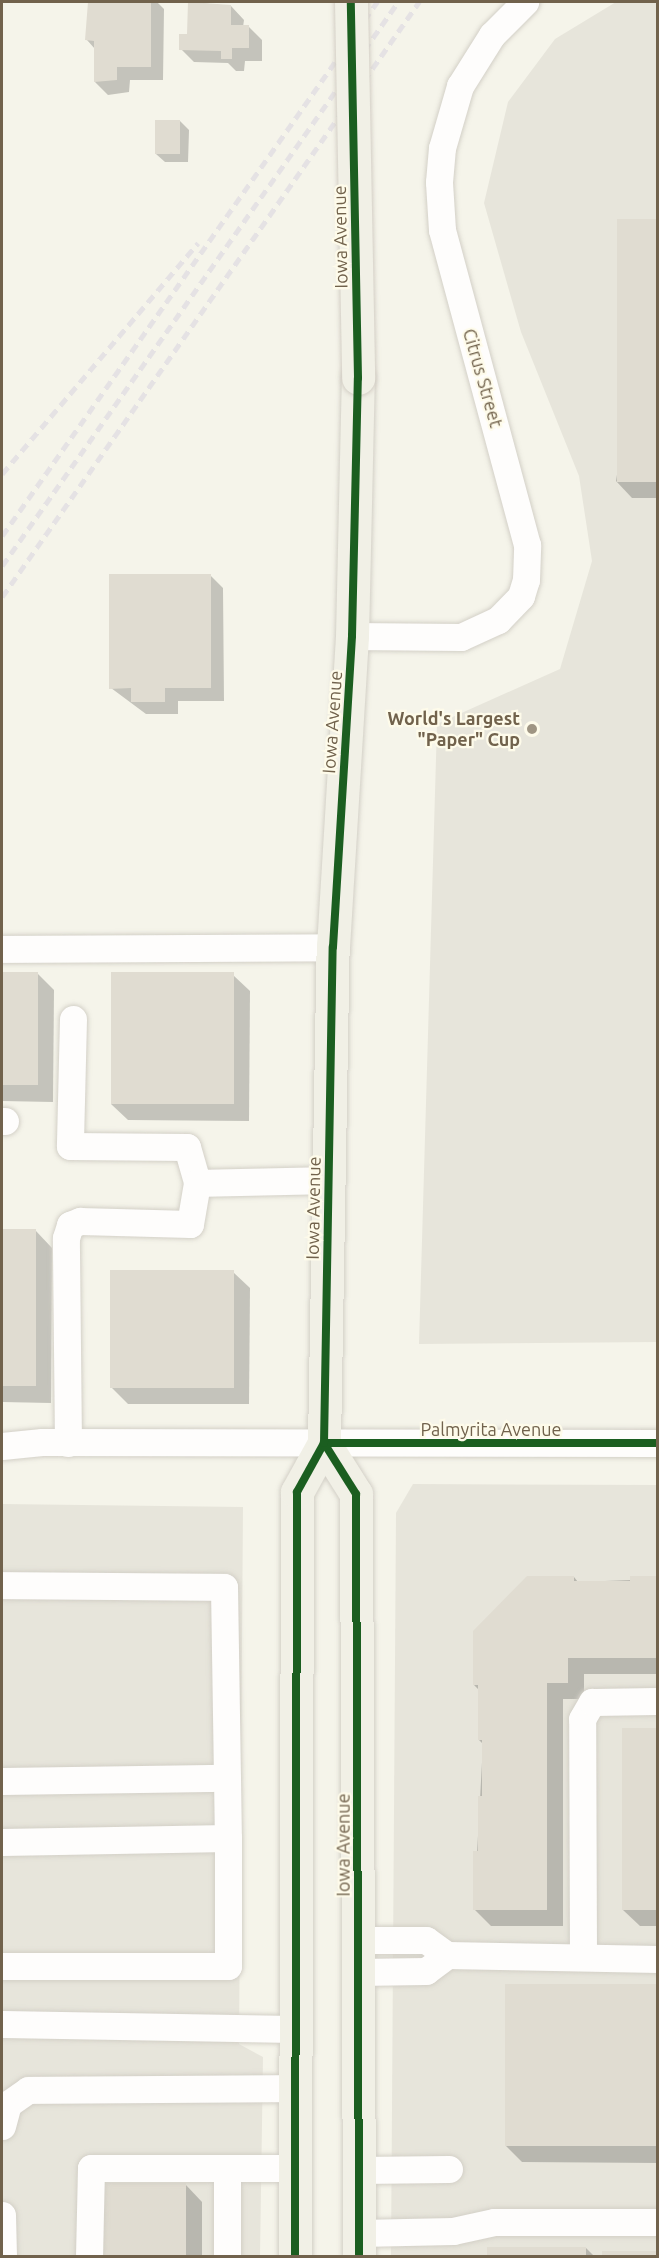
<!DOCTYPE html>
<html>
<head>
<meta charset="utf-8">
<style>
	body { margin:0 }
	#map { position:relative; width:659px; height:2258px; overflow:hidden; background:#f5f4ea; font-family:Ubuntu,sans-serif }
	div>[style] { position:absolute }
	.industrial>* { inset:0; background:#e7e5db }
	.shadow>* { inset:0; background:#0003; transform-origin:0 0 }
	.building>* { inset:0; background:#e0dcd1; transform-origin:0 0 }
	.roads { filter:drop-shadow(0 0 2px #d3d0c7) drop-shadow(0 0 2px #d3d0c7) }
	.minor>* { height:27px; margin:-13.5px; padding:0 13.5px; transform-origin:13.5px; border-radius:13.5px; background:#fefdfc }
	.major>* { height:33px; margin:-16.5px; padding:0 16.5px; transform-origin:16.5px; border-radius:16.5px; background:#f1f0e6 }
	.rail>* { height:4.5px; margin-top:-2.25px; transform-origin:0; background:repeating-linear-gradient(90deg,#e5e2e4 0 9px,transparent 0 15px) }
	.bridges { filter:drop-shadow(0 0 2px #d4cfc6) drop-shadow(0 0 2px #d4cfc6) }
	.major-bridge>* { height:33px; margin:-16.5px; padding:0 16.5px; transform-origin:16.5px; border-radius:16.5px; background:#f1f0e6 }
	.cycleway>* { height:8px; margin:-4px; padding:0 4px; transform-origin:4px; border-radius:4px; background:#1b5e20 }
	.dots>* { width:16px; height:16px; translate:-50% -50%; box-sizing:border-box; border:3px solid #fefbea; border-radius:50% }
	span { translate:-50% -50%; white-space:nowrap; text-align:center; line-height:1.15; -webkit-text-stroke:4.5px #fefbea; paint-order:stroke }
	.street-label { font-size:18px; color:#71624c }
	.poi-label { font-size:18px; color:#71624c; font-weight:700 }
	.right { translate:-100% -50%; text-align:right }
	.frame { position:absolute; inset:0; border:3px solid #71624c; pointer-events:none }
</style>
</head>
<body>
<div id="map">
	<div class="industrial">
		<div style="clip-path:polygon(616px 2px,657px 2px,657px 1342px,419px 1344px,437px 724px,560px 669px,592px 561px,579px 476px,521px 332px,484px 203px,508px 102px,555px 39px)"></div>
		<div style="clip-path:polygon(413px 1484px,657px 1485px,657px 2256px,391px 2256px,396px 1513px)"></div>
		<div style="clip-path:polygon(2px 1504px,243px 1507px,239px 2044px,263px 2057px,260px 2256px,2px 2256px)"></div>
	</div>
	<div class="shadow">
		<div style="clip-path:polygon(89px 2px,157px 2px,164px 9px,163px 80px,130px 80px,129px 92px,108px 95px,95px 82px,95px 49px,87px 40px)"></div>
		<div style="clip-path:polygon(189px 2px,231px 6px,244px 20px,243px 27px,249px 27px,262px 40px,262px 61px,245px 61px,244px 71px,236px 71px,228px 63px,194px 62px,181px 49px,189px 35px)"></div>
		<div style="clip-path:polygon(180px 121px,189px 130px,188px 162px,165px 162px,156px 154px)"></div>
		<div style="clip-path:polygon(658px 221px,658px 498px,632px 498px,616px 481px)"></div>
		<div style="clip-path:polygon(210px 575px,223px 588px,224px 701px,178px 701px,178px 714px,146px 714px,111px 688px)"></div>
		<div style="clip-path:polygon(2px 973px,37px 973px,54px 990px,53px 1102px,2px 1101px)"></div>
		<div style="clip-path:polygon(233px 975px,250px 991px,249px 1121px,128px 1120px,111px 1104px)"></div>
		<div style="clip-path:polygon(2px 1231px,36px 1231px,52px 1248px,51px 1403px,2px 1402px)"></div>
		<div style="clip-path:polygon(233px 1272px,250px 1288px,249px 1404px,128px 1404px,111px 1387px)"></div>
		<div style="clip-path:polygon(574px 1577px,578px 1582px,658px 1579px,658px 1674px,584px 1674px,584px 1699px,563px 1699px,563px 1926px,491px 1926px,474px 1909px,483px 1744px,479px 1740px,479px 1690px,474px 1685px)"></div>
		<div style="clip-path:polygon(658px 1729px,658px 1926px,640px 1926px,623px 1910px)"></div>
		<div style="clip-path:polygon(658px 1987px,658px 2163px,522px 2162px,505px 2145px)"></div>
		<div style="clip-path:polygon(105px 2185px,186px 2185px,202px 2202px,202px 2256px,105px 2256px)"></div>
		<div style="clip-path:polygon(586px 2248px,594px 2256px,488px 2256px,488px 2249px)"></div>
		<div style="left:603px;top:2252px;width:55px;height:4px"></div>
	</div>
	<div class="building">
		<div style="clip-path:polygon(88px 2px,151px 2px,151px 67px,117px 67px,117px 80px,94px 82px,94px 41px,85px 40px)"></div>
		<div style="clip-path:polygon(188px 2px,231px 5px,231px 25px,249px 25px,249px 48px,232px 48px,232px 59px,221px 59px,221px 51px,179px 50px,179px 34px,187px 34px)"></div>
		<div style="left:155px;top:120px;width:25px;height:34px"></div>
		<div style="left:617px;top:219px;width:41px;height:263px"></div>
		<div style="clip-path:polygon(109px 574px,211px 574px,211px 688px,165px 688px,165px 702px,131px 702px,131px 688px,109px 689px)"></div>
		<div style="left:2px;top:972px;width:36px;height:113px"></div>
		<div style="left:111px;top:972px;width:123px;height:132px"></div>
		<div style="left:2px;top:1229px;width:34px;height:157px"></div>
		<div style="left:110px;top:1270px;width:124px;height:118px"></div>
		<div style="clip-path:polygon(527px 1576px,574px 1576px,574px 1581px,630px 1581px,630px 1576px,658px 1576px,658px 1658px,568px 1658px,568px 1683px,547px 1683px,547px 1910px,473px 1910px,473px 1851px,478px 1851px,478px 1796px,482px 1796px,482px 1740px,478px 1740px,478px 1685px,473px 1685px,473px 1631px)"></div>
		<div style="left:622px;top:1728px;width:36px;height:182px"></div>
		<div style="left:505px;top:1984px;width:153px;height:162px"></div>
		<div style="left:104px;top:2183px;width:82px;height:73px"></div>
		<div style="left:487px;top:2247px;width:99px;height:9px"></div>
		<div style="left:602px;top:2251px;width:56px;height:5px"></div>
	</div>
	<div class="roads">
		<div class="minor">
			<div style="left:352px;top:636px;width:109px;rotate:0.5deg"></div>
			<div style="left:461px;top:637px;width:41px;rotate:-24.7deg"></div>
			<div style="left:498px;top:620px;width:33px;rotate:-46deg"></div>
			<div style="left:521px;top:596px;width:17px;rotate:-73deg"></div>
			<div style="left:526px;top:580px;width:35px;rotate:-88deg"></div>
			<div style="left:527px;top:545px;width:326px;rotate:-105.1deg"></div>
			<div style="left:442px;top:230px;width:48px;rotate:-93.6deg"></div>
			<div style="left:439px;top:182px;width:34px;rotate:-85deg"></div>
			<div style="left:442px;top:148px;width:65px;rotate:-73.8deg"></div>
			<div style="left:460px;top:86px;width:60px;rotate:-57.9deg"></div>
			<div style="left:492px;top:35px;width:47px;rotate:-45deg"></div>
			<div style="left:2px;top:949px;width:331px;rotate:-0.3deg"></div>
			<div style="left:73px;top:1019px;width:127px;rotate:91.4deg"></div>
			<div style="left:70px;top:1146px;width:117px;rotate:0.5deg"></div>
			<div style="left:187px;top:1147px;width:37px;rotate:74deg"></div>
			<div style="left:2px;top:1121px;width:3px"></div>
			<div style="left:68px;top:1443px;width:205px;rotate:-90.6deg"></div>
			<div style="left:66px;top:1238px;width:14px;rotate:-73deg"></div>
			<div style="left:70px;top:1225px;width:11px;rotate:-22deg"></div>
			<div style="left:80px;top:1221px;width:110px;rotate:1.6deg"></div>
			<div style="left:190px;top:1224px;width:42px;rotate:-80.3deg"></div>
			<div style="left:197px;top:1183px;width:132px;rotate:-1.3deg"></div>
			<div style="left:2px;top:1446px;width:40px;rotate:-5.7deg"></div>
			<div style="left:42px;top:1442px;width:616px;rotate:0.09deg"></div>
			<div style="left:2px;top:1585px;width:222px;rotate:0.5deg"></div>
			<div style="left:224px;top:1587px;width:251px;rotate:89.1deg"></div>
			<div style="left:228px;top:1838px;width:128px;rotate:90deg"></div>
			<div style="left:228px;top:1966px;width:226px;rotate:180deg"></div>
			<div style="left:2px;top:1781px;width:225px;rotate:-0.8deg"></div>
			<div style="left:2px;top:1842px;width:226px;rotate:-1deg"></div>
			<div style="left:358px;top:1940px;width:68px"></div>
			<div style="left:426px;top:1940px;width:26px;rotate:36deg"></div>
			<div style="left:447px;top:1955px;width:211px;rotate:1.1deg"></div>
			<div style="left:583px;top:1957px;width:238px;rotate:-90.2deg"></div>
			<div style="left:582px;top:1719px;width:20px;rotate:-60deg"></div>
			<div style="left:592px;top:1702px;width:66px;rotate:-0.9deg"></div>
			<div style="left:358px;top:1972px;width:68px;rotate:-0.8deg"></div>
			<div style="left:426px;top:1971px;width:26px;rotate:-37deg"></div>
			<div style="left:2px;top:2024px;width:293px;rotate:1deg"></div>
			<div style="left:2px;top:2126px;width:23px;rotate:-75deg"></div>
			<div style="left:8px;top:2104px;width:24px;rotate:-35deg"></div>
			<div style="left:28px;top:2090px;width:267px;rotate:-0.4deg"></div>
			<div style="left:227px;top:2168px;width:88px;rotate:90deg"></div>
			<div style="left:359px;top:2170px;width:90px;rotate:-0.6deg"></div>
			<div style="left:2px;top:2215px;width:41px;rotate:88.6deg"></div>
			<div style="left:359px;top:2233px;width:94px;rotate:-1.2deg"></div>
			<div style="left:453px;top:2231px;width:42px;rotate:-12.4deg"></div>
			<div style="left:494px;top:2222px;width:164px"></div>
			<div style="left:89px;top:2256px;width:88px;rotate:-88.7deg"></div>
			<div style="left:91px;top:2168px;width:204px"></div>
		</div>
		<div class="major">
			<div style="left:324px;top:1443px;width:60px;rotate:57.9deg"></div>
			<div style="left:356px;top:1494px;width:762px;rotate:89.77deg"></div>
			<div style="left:295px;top:2256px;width:764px;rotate:-89.85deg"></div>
			<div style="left:297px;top:1492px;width:56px;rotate:-61.1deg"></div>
			<div style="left:324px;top:1443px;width:496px;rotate:-89deg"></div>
			<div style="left:333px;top:947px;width:312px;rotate:-86.5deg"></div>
			<div style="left:352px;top:636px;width:258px;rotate:-88.7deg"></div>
		</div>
	</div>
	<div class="rail">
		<div style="left:2px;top:474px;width:303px;rotate:-49.7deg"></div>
		<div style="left:2px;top:536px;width:653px;rotate:-54.92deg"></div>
		<div style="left:2px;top:566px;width:689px;rotate:-54.93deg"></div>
		<div style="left:2px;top:597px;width:727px;rotate:-54.98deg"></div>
	</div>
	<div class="bridges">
		<div class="major-bridge">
			<div style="left:351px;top:2px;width:376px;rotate:88.9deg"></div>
		</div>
	</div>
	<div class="cycleway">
		<div style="left:324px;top:1443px;width:60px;rotate:57.9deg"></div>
		<div style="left:356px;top:1494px;width:762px;rotate:89.77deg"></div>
		<div style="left:324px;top:1443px;width:334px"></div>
		<div style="left:295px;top:2256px;width:764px;rotate:-89.85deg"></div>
		<div style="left:297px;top:1492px;width:56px;rotate:-61.1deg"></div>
		<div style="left:324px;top:1443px;width:496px;rotate:-89deg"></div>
		<div style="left:333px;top:947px;width:312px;rotate:-86.5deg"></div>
		<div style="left:352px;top:636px;width:258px;rotate:-88.7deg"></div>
		<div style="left:358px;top:378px;width:376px;rotate:-91.1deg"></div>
	</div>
	<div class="dots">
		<div style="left:532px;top:729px;background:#9f9583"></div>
	</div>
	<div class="street-label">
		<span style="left:340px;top:237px;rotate:-91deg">Iowa Avenue</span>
		<span style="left:483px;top:378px;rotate:74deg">Citrus Street</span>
		<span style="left:332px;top:722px;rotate:-86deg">Iowa Avenue</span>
		<span style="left:313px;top:1208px;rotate:-89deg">Iowa Avenue</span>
		<span style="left:491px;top:1429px">Palmyrita Avenue</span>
		<span style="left:343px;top:1845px;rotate:-90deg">Iowa Avenue</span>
	</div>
	<div class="poi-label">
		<span class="right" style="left:520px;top:729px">World's Largest<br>"Paper" Cup</span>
	</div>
	<div class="frame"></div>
</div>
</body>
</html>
